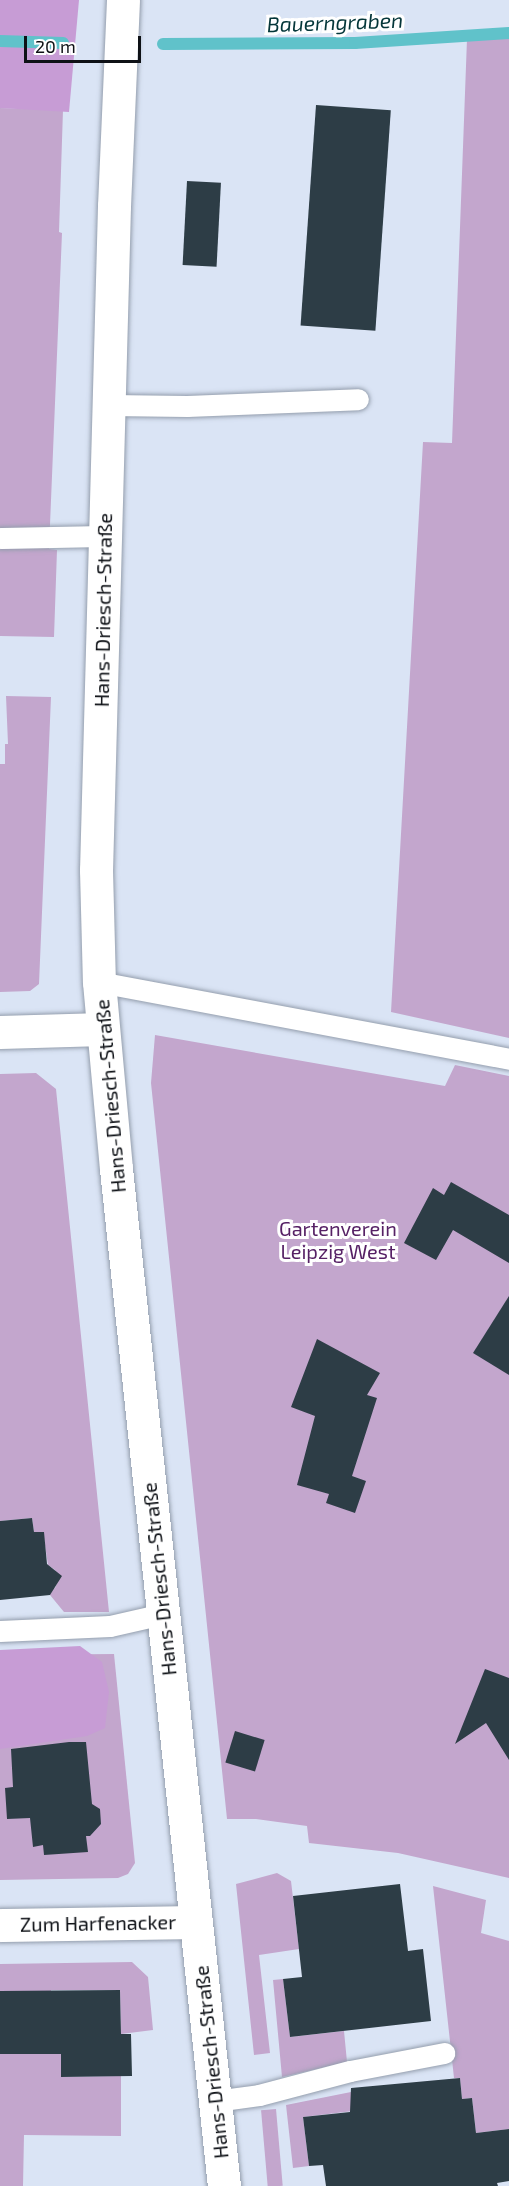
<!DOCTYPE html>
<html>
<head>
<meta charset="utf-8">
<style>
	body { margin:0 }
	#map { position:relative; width:509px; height:2186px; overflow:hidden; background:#dae4f5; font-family:"Exo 2",sans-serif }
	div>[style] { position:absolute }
	.green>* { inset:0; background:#c3a6cd; transform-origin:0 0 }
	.forest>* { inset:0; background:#c79cd5 }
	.stream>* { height:12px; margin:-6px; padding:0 6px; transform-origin:6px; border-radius:6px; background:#60c2ca }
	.building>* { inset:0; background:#2d3d46; transform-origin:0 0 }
	.roads { filter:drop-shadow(0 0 2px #949ead) drop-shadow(0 0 2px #949ead) }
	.lane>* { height:21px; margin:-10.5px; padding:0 10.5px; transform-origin:10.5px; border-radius:10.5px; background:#fff }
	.street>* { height:33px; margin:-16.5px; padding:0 16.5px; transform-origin:16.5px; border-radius:16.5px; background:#fff }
	.secondary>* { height:33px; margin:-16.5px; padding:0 16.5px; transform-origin:16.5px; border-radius:16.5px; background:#fff }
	span { translate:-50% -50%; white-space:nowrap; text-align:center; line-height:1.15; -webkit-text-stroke:6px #fff; paint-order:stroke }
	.street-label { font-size:20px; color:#0e1116 }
	.park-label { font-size:20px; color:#562165 }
	.water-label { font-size:21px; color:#043639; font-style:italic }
	.scale { position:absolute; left:24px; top:36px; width:117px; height:27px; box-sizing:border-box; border:3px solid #0e1116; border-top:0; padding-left:8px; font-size:18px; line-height:21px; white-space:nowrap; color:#0e1116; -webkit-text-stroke:4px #fff; paint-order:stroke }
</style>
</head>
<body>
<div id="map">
	<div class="green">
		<div style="clip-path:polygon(509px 38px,509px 1038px,391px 1012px,423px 442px,452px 443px,467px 39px)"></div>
		<div style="clip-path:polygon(0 108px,63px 110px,59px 232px,62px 233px,49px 549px,57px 550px,54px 637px,0 636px)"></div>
		<div style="clip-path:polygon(6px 696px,51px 697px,39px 984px,30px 991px,0 992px,0 764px,5px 764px,5px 744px,8px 744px)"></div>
		<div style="clip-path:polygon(155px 1035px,445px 1086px,455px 1065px,509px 1076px,509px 1878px,398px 1853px,309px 1843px,307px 1826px,256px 1819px,227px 1819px,151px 1083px)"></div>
		<div style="clip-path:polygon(36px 1073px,56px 1089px,109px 1612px,64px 1612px,50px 1595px,50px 1590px,55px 1588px,59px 1579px,55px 1570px,48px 1565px,43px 1532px,34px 1532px,32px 1518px,0 1521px,0 1074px)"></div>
		<div style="clip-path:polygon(114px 1654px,135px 1863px,128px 1874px,118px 1878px,0 1880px,0 1655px)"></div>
		<div style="clip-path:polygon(277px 1873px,291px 1881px,299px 1949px,259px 1955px,270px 2053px,254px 2055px,236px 1884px)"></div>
		<div style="clip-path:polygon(433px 1886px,486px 1900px,481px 1933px,509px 1941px,509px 2129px,476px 2133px,472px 2098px,462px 2099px,460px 2078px,454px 2078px)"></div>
		<div style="clip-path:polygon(132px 1962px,148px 1977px,153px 2030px,121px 2034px,120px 1990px,51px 1990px,51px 2045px,61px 2046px,61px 2077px,121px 2076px,121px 2136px,24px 2135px,23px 2186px,0 2186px,0 1964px)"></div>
		<div style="clip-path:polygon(283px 1979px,290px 2037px,344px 2031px,347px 2062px,282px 2077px,273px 1980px)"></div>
		<div style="clip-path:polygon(351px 2092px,353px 2111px,303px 2117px,309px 2166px,293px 2168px,286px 2105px)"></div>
		<div style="left:276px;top:2109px;width:77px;height:15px;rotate:85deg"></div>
	</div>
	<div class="forest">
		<div style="clip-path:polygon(0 0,79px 0,69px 112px,0 108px)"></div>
		<div style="clip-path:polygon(80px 1646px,102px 1662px,109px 1692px,105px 1728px,87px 1736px,0 1749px,0 1650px)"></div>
	</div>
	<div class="stream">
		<div style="left:0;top:41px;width:63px;rotate:1.8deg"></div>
		<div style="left:163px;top:44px;width:192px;rotate:-0.3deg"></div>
		<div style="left:355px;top:43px;width:154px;rotate:-3.7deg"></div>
	</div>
	<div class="building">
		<div style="left:316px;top:105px;width:75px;height:221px;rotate:4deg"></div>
		<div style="left:187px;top:181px;width:34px;height:84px;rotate:3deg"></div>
		<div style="clip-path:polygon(451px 1182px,509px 1215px,509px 1263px,453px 1230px,436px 1260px,404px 1243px,433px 1188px,444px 1195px)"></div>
		<div style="clip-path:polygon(509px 1296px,509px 1375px,473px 1353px)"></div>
		<div style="clip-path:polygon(317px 1339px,380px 1373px,367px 1395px,377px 1398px,352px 1476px,366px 1481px,355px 1513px,326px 1503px,329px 1494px,297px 1485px,315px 1416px,291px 1407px)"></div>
		<div style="clip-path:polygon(32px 1518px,34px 1532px,44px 1532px,47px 1564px,62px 1576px,50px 1595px,0 1600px,0 1521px)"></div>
		<div style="clip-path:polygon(485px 1669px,509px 1678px,509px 1760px,486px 1723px,455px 1744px)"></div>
		<div style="left:235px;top:1731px;width:31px;height:33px;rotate:17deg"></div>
		<div style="clip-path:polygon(69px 1742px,86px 1742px,92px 1804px,100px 1809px,101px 1824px,90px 1836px,86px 1836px,88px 1852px,44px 1855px,43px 1845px,33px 1847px,30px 1818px,7px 1819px,5px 1788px,13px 1787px,11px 1749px)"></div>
		<div style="clip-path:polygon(400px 1884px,408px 1951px,423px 1949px,431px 2021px,290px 2037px,283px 1979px,302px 1977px,293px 1896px)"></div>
		<div style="clip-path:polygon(120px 1990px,121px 2034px,131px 2034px,132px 2076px,61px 2077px,61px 2054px,0 2054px,0 1991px)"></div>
		<div style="clip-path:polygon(460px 2078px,462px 2099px,472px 2098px,476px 2133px,509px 2129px,509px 2181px,497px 2183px,498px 2186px,326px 2186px,323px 2165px,309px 2166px,303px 2117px,350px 2112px,351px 2088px)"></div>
	</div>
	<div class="roads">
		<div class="lane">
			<div style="left:109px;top:405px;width:78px;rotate:0.7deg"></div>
			<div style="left:187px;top:406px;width:171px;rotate:-2.3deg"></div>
			<div style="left:0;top:538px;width:105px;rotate:-1.1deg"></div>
			<div style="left:99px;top:982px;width:417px;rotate:10.6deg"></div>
			<div style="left:0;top:1631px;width:110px;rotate:-2.6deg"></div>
			<div style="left:110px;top:1626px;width:54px;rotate:-12.8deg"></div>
			<div style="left:215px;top:2101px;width:44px;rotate:-7.8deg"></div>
			<div style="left:259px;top:2095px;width:94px;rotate:-14.8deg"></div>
			<div style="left:350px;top:2071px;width:96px;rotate:-10.8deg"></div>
		</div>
		<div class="street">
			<div style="left:0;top:1032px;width:103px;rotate:-1.7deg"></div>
			<div style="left:0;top:1925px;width:196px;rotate:-0.9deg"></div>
		</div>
		<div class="secondary">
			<div style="left:123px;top:0;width:206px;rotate:92.5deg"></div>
			<div style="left:114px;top:206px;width:664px;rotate:91.55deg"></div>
			<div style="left:96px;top:870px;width:112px;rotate:88.5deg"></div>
			<div style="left:99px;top:982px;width:188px;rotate:84.8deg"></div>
			<div style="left:116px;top:1169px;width:1023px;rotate:83.94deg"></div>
		</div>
	</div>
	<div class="street-label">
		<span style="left:103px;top:610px;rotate:-89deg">Hans-Driesch-Straße</span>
		<span style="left:110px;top:1096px;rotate:-95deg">Hans-Driesch-Straße</span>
		<span style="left:159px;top:1579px;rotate:-96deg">Hans-Driesch-Straße</span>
		<span style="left:98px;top:1923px;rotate:-1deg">Zum Harfenacker</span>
		<span style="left:211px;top:2062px;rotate:-96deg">Hans-Driesch-Straße</span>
	</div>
	<div class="park-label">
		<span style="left:338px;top:1240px">Gartenverein<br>Leipzig West</span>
	</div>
	<div class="water-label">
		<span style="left:335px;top:22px;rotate:-2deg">Bauerngraben</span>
	</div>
	<div class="scale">20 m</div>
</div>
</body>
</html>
